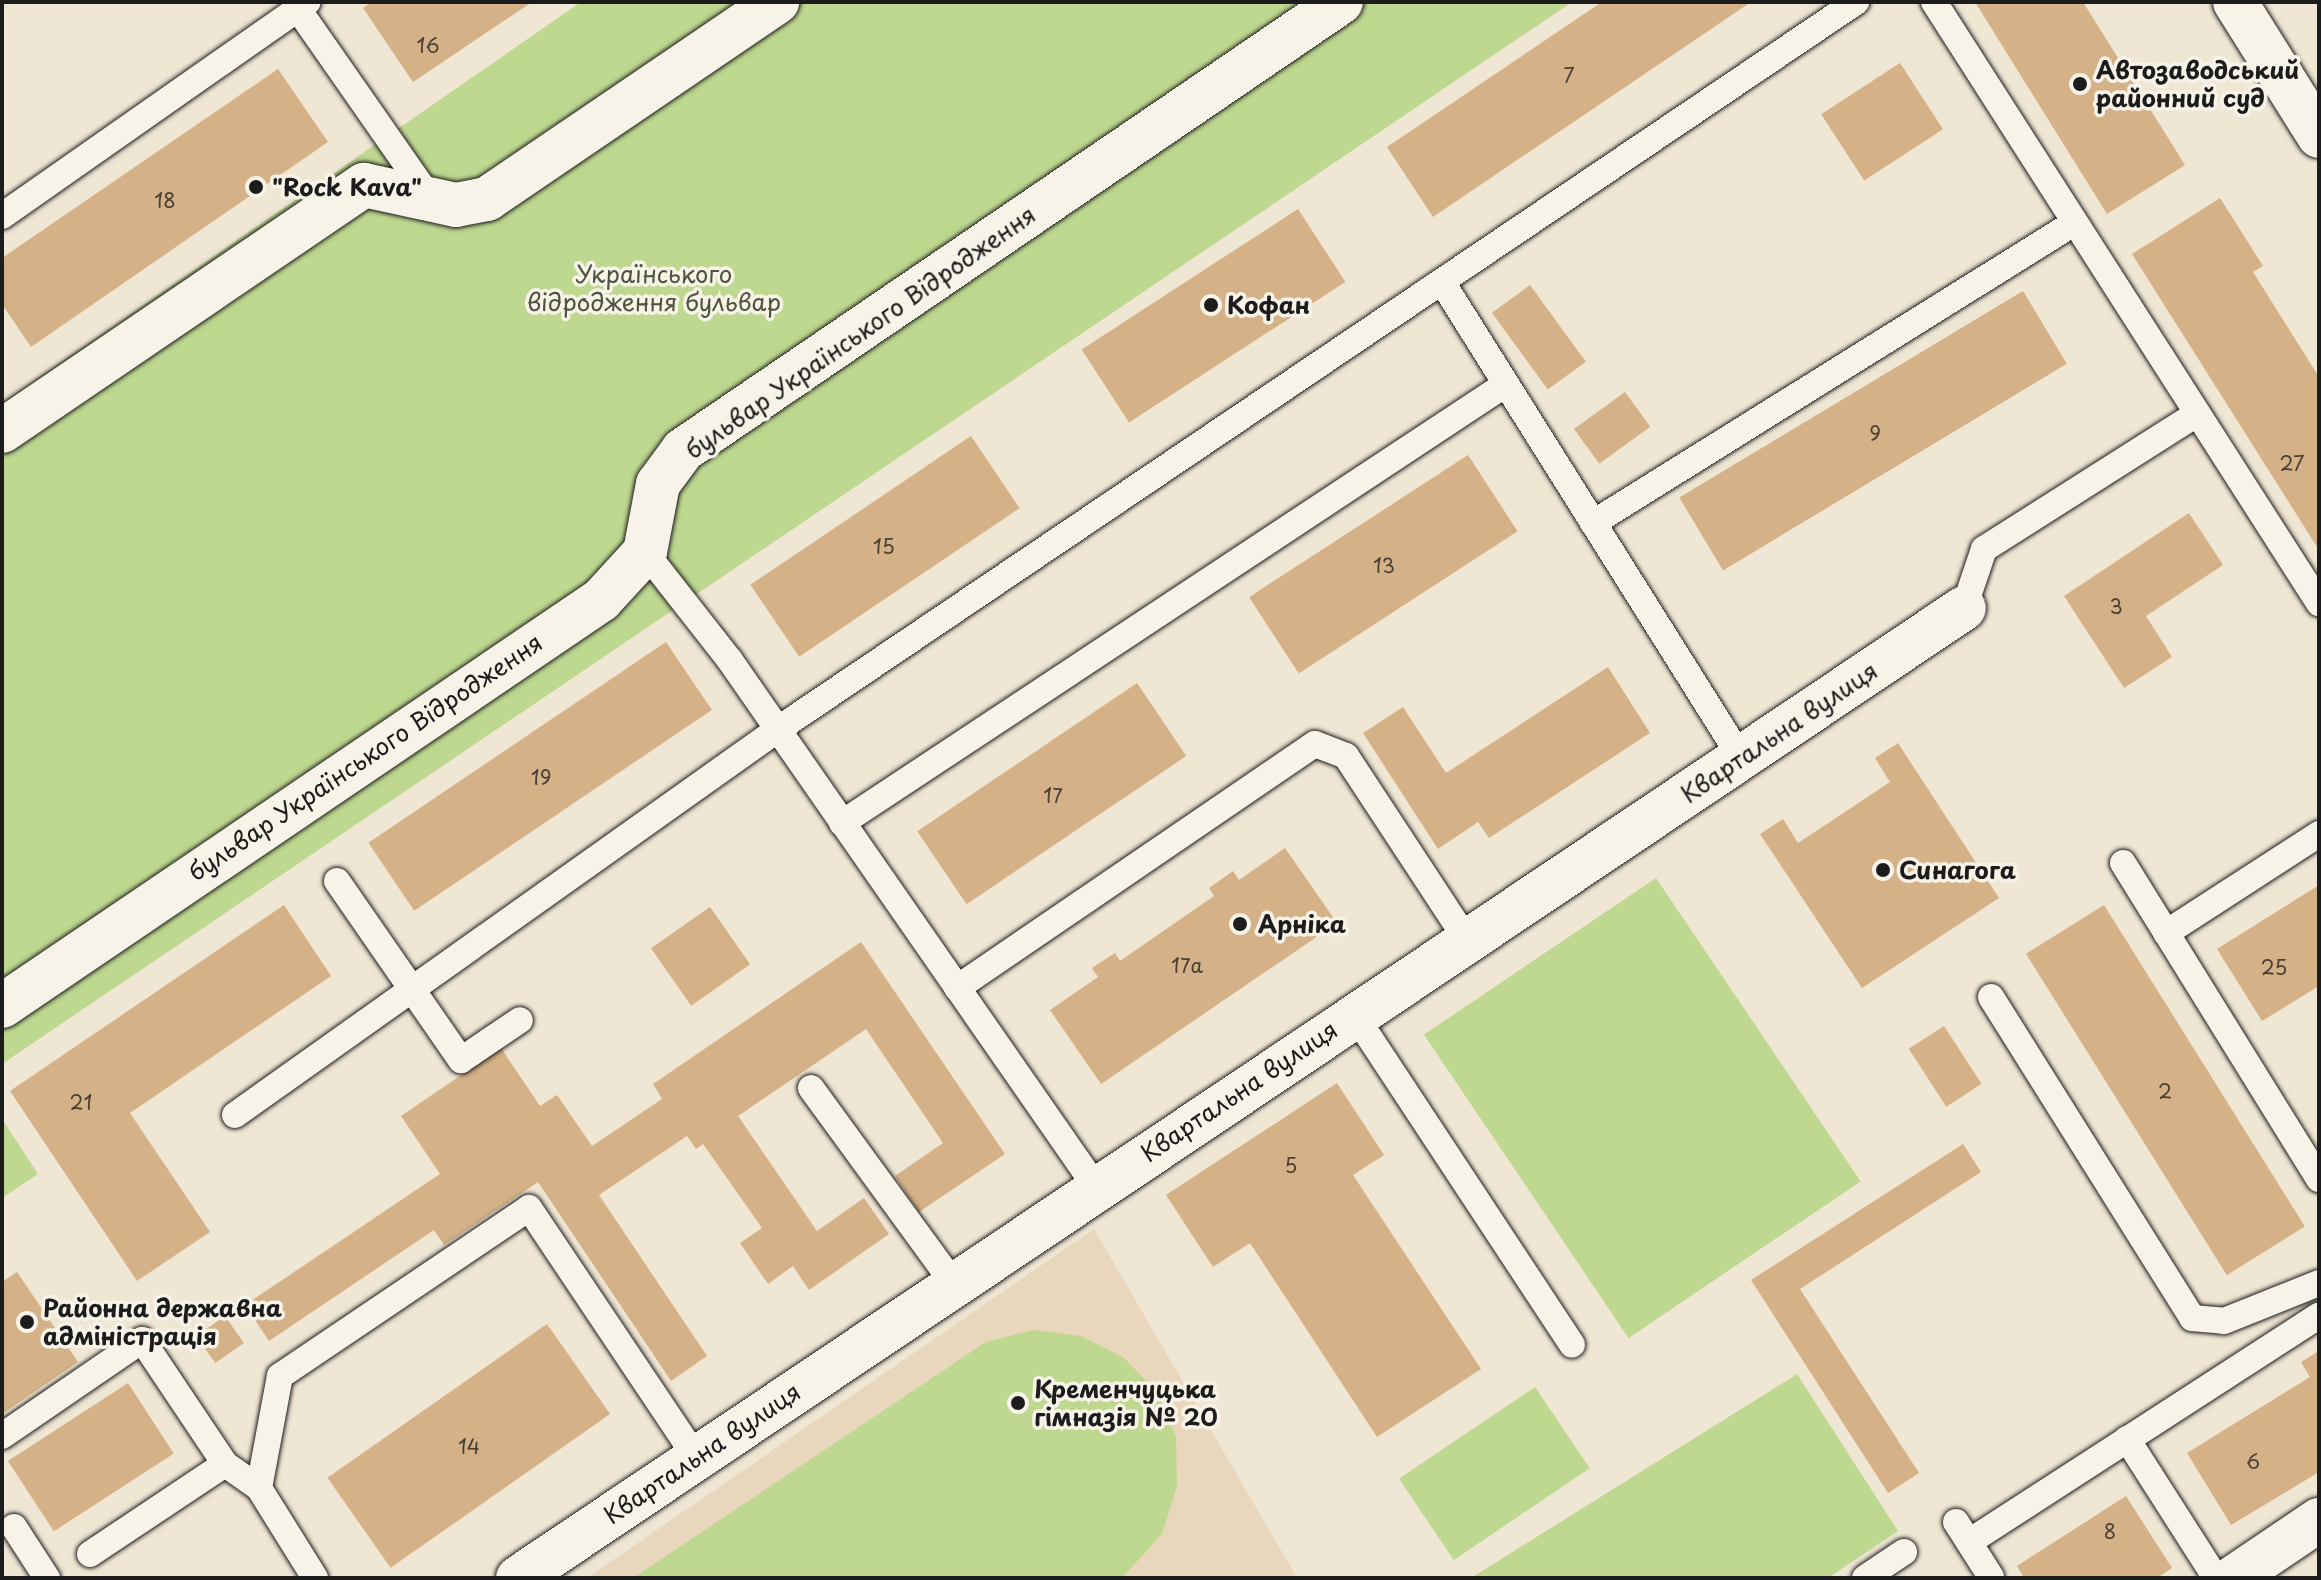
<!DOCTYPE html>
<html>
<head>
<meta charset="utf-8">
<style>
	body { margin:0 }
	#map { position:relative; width:2321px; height:1580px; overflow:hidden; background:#f0e6d4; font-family:"Playpen Sans",sans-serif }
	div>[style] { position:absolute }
	.built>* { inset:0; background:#e8d6bd }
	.green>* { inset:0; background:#bed890; transform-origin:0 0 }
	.building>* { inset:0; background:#d4b186; transform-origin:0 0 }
	.roads { filter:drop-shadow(0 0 2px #1c1c1c) drop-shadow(0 0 2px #1c1c1c) }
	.service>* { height:26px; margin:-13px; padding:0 13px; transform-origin:13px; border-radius:13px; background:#f7f3e8 }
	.minor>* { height:44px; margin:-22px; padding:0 22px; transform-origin:22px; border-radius:22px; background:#f7f3e8 }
	.secondary>* { height:44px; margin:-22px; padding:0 22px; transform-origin:22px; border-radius:22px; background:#f7f3e8 }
	.dots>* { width:22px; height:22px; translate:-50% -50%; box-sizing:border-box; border:4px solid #f7f3e8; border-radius:50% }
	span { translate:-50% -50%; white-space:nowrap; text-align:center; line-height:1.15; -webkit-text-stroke:7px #f7f3e8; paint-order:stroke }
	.number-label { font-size:20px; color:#4a4136 }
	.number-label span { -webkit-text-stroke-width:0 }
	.poi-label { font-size:24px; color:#1c1c1c; font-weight:700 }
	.left { translate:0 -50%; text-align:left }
	.park-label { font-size:24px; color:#4d543f }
	.street-label { font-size:24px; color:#1c1c1c }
	.frame { position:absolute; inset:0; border:4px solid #1c1c1c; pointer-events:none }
</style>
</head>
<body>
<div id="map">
	<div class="built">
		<div style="clip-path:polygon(1094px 1229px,1297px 1578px,587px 1578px)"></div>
	</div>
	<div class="green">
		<div style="clip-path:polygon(581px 2px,1572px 2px,2px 1064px,2px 403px)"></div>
		<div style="left:1656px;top:878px;width:366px;height:280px;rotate:56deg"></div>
		<div style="clip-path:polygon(2px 1119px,38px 1174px,2px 1198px)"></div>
		<div style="clip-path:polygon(1033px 1330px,1081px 1336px,1123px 1357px,1157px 1392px,1176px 1437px,1177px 1486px,1162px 1534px,1122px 1578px,633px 1578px,986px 1342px)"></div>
		<div style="clip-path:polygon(1797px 1374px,1898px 1531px,1828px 1578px,1471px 1578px)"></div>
		<div style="left:1535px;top:1387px;width:98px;height:164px;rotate:56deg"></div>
	</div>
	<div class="building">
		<div style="clip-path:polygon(372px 2px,532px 2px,413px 82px,363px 8px)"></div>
		<div style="clip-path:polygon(1602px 2px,1751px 2px,1433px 217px,1387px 147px)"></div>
		<div style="clip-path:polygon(1975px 2px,2083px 2px,2185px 165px,2107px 214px)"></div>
		<div style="left:1900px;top:63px;width:79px;height:94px;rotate:57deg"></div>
		<div style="clip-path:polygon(278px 69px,328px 142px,31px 347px,2px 304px,2px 258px)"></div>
		<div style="clip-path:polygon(2220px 198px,2263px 266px,2253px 272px,2319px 377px,2319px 550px,2132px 254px)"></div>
		<div style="left:1298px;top:209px;width:87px;height:258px;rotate:57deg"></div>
		<div style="left:1530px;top:285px;width:95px;height:47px;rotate:54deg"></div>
		<div style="left:2023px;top:291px;width:85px;height:401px;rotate:59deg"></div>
		<div style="left:1625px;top:392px;width:43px;height:63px;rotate:54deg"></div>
		<div style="left:971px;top:436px;width:87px;height:266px;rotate:56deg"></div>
		<div style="left:1468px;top:455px;width:91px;height:261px;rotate:57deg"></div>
		<div style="clip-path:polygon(2189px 513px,2223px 565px,2146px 616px,2172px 657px,2124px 688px,2064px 596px)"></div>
		<div style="left:666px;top:642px;width:82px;height:359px;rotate:56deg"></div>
		<div style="clip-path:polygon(1608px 667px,1650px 733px,1489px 838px,1478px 822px,1438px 849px,1363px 733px,1403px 707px,1446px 773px)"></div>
		<div style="left:1137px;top:683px;width:88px;height:265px;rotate:56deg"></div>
		<div style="clip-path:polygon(1898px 743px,1999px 898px,1862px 988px,1760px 834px,1783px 819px,1798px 843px,1890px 782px,1875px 758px)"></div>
		<div style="clip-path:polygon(1285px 848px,1337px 923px,1101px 1084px,1050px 1010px,1098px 977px,1092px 968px,1115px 953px,1120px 961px,1214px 896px,1209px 888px,1233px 871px,1239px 880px)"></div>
		<div style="clip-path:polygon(2319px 885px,2319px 986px,2262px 1021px,2217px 949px)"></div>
		<div style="clip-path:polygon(284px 905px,331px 976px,130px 1113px,210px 1232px,137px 1281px,10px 1091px)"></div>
		<div style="left:2104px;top:905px;width:379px;height:92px;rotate:58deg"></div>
		<div style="left:710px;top:907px;width:70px;height:72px;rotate:55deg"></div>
		<div style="clip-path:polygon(861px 942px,1005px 1154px,919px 1212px,895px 1176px,943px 1143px,866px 1029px,738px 1116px,817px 1231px,864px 1198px,889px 1234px,809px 1290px,793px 1266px,768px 1284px,740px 1243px,762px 1228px,703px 1144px,696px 1149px,687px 1136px,599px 1195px,707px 1356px,671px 1381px,538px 1182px,444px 1245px,434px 1230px,269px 1341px,245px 1305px,440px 1174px,401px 1116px,501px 1048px,540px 1106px,557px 1095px,592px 1146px,662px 1099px,653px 1084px)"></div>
		<div style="left:1944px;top:1026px;width:69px;height:42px;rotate:57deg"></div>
		<div style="clip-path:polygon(1337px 1083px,1384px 1155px,1353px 1175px,1481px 1369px,1377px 1437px,1250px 1243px,1213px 1267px,1166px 1195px)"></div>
		<div style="clip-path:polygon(1963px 1144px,1981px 1172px,1800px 1289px,1919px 1473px,1888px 1493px,1751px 1280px)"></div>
		<div style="clip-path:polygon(17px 1272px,78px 1362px,2px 1414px,2px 1282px)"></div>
		<div style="left:225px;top:1316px;width:33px;height:35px;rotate:55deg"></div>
		<div style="left:547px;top:1324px;width:110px;height:268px;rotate:55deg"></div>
		<div style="clip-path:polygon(2319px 1351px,2319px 1472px,2231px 1525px,2187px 1453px,2310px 1377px,2301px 1362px)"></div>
		<div style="left:128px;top:1383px;width:84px;height:143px;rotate:57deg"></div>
		<div style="clip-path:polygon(2126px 1496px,2172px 1568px,2157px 1578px,2024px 1578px,2017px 1566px)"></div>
	</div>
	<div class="roads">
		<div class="service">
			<div style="left:1934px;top:2px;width:714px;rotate:57.36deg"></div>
			<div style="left:298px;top:9px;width:229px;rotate:55.1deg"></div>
			<div style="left:2px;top:216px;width:373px;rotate:-35deg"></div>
			<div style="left:1442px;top:282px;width:562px;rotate:57.86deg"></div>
			<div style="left:1593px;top:523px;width:567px;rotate:-31.95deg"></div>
			<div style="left:645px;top:552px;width:136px;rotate:51.9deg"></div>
			<div style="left:729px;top:659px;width:643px;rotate:55.2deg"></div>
			<div style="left:1964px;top:608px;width:62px;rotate:-71.3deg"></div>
			<div style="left:1984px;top:549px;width:250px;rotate:-32.4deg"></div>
			<div style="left:842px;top:823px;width:796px;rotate:-33.47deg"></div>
			<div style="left:2123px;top:863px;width:372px;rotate:58.2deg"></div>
			<div style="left:337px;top:881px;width:218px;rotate:55.3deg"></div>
			<div style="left:461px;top:1060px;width:71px;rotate:-34.1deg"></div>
			<div style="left:2166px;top:933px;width:182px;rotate:-32.9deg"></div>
			<div style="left:957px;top:988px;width:433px;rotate:-34.3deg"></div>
			<div style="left:1315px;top:744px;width:33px;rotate:21deg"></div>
			<div style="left:1346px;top:756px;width:219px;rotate:56.7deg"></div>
			<div style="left:1991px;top:997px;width:379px;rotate:57.9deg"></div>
			<div style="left:2192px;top:1318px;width:32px;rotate:5deg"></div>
			<div style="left:2224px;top:1321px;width:102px;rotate:-21.8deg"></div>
			<div style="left:1354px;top:1014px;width:396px;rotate:56.6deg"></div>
			<div style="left:811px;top:1088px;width:241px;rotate:53.9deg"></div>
			<div style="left:235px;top:1115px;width:665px;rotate:-35.39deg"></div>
			<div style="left:777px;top:730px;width:1302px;rotate:-34.01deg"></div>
			<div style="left:2px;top:1436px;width:170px;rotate:-34.4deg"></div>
			<div style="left:142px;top:1340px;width:149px;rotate:56.2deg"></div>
			<div style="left:225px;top:1464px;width:42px;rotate:35.2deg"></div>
			<div style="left:259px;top:1488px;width:106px;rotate:58.1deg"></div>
			<div style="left:2127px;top:1439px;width:165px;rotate:57.4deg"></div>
			<div style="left:259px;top:1488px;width:114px;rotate:-79.4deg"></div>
			<div style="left:280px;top:1376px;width:300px;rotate:-34deg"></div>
			<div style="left:529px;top:1208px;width:300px;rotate:56.2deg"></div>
			<div style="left:1956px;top:1522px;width:65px;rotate:57.5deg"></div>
			<div style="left:14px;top:1527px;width:61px;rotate:57.1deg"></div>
			<div style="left:1969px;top:1542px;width:417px;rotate:-32.9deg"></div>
			<div style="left:90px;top:1554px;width:162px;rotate:-33.7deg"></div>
			<div style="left:1865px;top:1578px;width:47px;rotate:-33.7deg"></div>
		</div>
		<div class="minor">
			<div style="left:2px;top:431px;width:438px;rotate:-34.2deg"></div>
			<div style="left:364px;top:185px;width:94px;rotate:12.3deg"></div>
			<div style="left:456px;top:205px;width:32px;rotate:-11deg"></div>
			<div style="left:487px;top:199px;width:351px;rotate:-34.2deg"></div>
			<div style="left:2px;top:1006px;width:724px;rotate:-34.13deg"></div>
			<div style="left:601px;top:600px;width:65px;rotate:-47.5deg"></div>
			<div style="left:645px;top:552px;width:69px;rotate:-79.2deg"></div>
			<div style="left:658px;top:484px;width:42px;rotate:-53.7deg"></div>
			<div style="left:683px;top:450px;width:796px;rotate:-34.25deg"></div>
			<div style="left:518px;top:1578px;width:1741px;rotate:-33.85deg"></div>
			<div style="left:2233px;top:1578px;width:104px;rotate:-34deg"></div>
		</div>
		<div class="secondary">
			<div style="left:2235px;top:2px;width:158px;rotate:57.9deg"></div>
		</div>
	</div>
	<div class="dots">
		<div style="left:2080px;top:84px;background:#1c1c1c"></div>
		<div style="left:256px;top:187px;background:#1c1c1c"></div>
		<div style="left:1211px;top:305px;background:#1c1c1c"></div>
		<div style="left:1883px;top:870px;background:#1c1c1c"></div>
		<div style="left:1240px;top:924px;background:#1c1c1c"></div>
		<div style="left:27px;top:1322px;background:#1c1c1c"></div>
		<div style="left:1018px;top:1403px;background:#1c1c1c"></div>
	</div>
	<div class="number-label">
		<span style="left:428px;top:45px">16</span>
		<span style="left:1569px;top:75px">7</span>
		<span style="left:165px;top:200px">18</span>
		<span style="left:1875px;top:433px">9</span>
		<span style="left:2292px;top:463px">27</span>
		<span style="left:884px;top:546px">15</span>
		<span style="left:1384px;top:565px">13</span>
		<span style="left:2116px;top:606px">3</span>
		<span style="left:541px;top:777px">19</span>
		<span style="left:1053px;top:795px">17</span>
		<span style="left:1187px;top:965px">17а</span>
		<span style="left:2274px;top:967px">25</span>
		<span style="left:2165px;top:1091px">2</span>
		<span style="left:81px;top:1102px">21</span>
		<span style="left:1291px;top:1165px">5</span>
		<span style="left:469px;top:1446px">14</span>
		<span style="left:2253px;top:1461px">6</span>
		<span style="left:2110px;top:1531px">8</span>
	</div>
	<div class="poi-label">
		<span class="left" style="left:2096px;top:84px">Автозаводський<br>районний суд</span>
		<span class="left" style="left:272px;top:187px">"Rock Kava"</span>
		<span class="left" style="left:1227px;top:305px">Кофан</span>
		<span class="left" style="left:1899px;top:870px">Синагога</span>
		<span class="left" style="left:1258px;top:924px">Арніка</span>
		<span class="left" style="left:43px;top:1322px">Районна державна<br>адміністрація</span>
		<span class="left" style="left:1034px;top:1403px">Кременчуцька<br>гімназія № 20</span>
	</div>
	<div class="park-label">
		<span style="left:654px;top:288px">Українського<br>відродження бульвар</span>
	</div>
	<div class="street-label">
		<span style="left:860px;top:332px;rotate:-35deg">бульвар Українського Відродження</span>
		<span style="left:1779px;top:732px;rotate:-34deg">Квартальна вулиця</span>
		<span style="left:365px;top:757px;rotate:-34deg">бульвар Українського Відродження</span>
		<span style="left:1239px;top:1091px;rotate:-34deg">Квартальна вулиця</span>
		<span style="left:702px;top:1453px;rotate:-34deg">Квартальна вулиця</span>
	</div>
	<div class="frame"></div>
</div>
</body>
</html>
